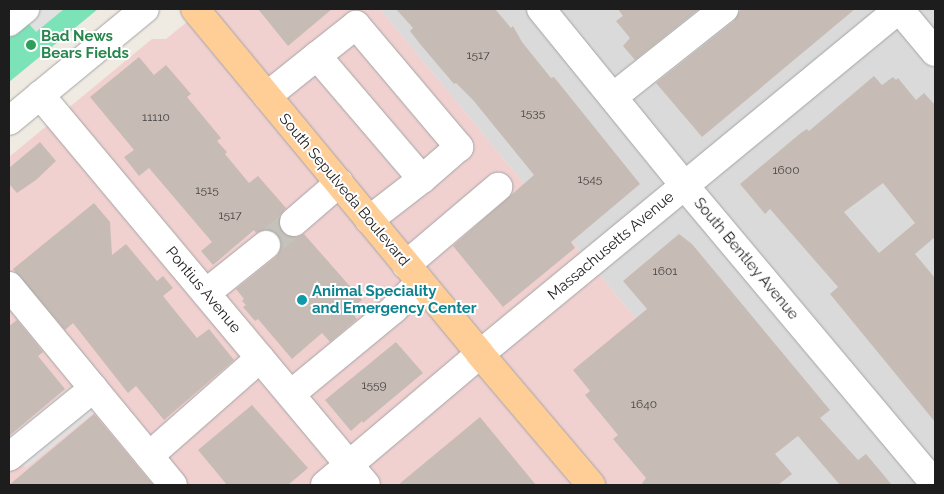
<!DOCTYPE html>
<html>
<head>
<meta charset="utf-8">
<style>
	body { margin:0 }
	#map { position:relative; width:944px; height:494px; overflow:hidden; background:#efeae2; font-family:Raleway,sans-serif }
	div>[style] { position:absolute }
	.residential>* { inset:0; background:#dbdada }
	.commercial>* { inset:0; background:#f1d0d0 }
	.pitch>* { inset:0; background:#7ce2b7 }
	.parking>* { inset:0; background:#e1e1e1 }
	.building>* { inset:0; background:#c7bcb5 }
	.minor-tunnel>* { height:28px; margin-top:-14px; transform-origin:0; background:repeating-linear-gradient(90deg,#c5c1bb 0 28px,transparent 0 42px) }
	.roads { filter:drop-shadow(0 0 1px #a4a4a4) drop-shadow(0 0 1px #a4a4a4) }
	.minor>* { height:28px; margin:-14px; padding:0 14px; transform-origin:14px; border-radius:14px; background:#fff }
	.major>* { height:28px; margin:-14px; padding:0 14px; transform-origin:14px; border-radius:14px; background:#ffce97 }
	.dots>* { width:14px; height:14px; translate:-50% -50%; box-sizing:border-box; border:2px solid #fff; border-radius:50% }
	span { translate:-50% -50%; white-space:nowrap; text-align:center; line-height:1.15; -webkit-text-stroke:4px #fff; paint-order:stroke }
	.number-label { font-size:12px; color:#484543 }
	.number-label span { -webkit-text-stroke-width:0 }
	.leisure-label { font-size:15px; color:#27864d; font-weight:700 }
	.left { translate:0 -50%; text-align:left }
	.street-label { font-size:15px; color:#1d1d1d }
	.culture-label { font-size:15px; color:#0d838f; font-weight:700 }
	.frame { position:absolute; inset:0; border:10px solid #1d1d1d; pointer-events:none }
</style>
</head>
<body>
<div id="map">
	<div class="residential">
		<div style="clip-path:polygon(380px 9px,935px 9px,935px 485px,773px 485px)"></div>
	</div>
	<div class="commercial">
		<div style="clip-path:polygon(203px 9px,380px 9px,773px 485px,10px 485px,9px 157px,152px 39px,166px 39px)"></div>
	</div>
	<div class="pitch">
		<div style="clip-path:polygon(9px 9px,98px 9px,9px 82px)"></div>
	</div>
	<div class="parking">
		<div style="clip-path:polygon(9px 9px,64px 9px,36px 32px,24px 18px)"></div>
		<div style="clip-path:polygon(79px 380px,101px 407px,26px 468px,18px 460px,9px 467px,9px 437px)"></div>
	</div>
	<div class="building">
		<div style="clip-path:polygon(258px 9px,332px 9px,288px 46px)"></div>
		<div style="clip-path:polygon(396px 9px,495px 9px,511px 28px,513px 26px,522px 42px,551px 78px,554px 77px,640px 184px,571px 242px,575px 248px,503px 307px,453px 246px,534px 175px,473px 100px,456px 83px,454px 84px,420px 44px,410px 31px,413px 28px)"></div>
		<div style="clip-path:polygon(618px 9px,699px 9px,635px 60px,623px 46px,630px 38px,616px 21px,623px 16px)"></div>
		<div style="clip-path:polygon(741px 9px,855px 9px,702px 137px,656px 83px,734px 21px)"></div>
		<div style="clip-path:polygon(139px 57px,154px 75px,166px 65px,191px 94px,187px 97px,221px 138px,217px 141px,227px 152px,225px 154px,249px 183px,258px 176px,286px 208px,279px 217px,279px 224px,282px 232px,289px 237px,297px 237px,304px 234px,362px 300px,350px 310px,357px 319px,330px 342px,322px 333px,292px 359px,258px 319px,255px 321px,243px 307px,246px 305px,242px 301px,244px 299px,236px 289px,276px 257px,281px 250px,281px 243px,278px 235px,271px 230px,263px 230px,256px 233px,254px 230px,213px 265px,201px 251px,212px 242px,149px 168px,139px 176px,124px 157px,134px 150px,90px 97px)"></div>
		<div style="clip-path:polygon(evenodd,874px 76px,882px 85px,893px 77px,896px 80px,898px 78px,916px 100px,924px 93px,935px 105px,935px 237px,915px 254px,935px 278px,935px 422px,830px 294px,838px 287px,770px 209px,765px 214px,740px 184px,802px 132px,807px 129px,809px 131px,874px 76px,883px 183px,915px 223px,879px 253px,844px 212px,883px 183px)"></div>
		<div style="clip-path:polygon(40px 142px,56px 161px,36px 180px,17px 193px,9px 184px,9px 168px)"></div>
		<div style="clip-path:polygon(94px 203px,110px 222px,112px 255px,126px 244px,157px 281px,163px 276px,173px 288px,163px 296px,197px 338px,209px 329px,234px 360px,164px 420px,136px 386px,128px 393px,73px 323px,65px 330px,13px 269px)"></div>
		<div style="clip-path:polygon(679px 234px,692px 244px,830px 410px,820px 418px,858px 460px,866px 454px,892px 485px,840px 485px,798px 436px,775px 454px,792px 474px,778px 485px,641px 485px,646px 478px,613px 439px,618px 435px,585px 395px,590px 391px,573px 370px,647px 309px,623px 281px)"></div>
		<div style="clip-path:polygon(17px 320px,43px 352px,38px 356px,65px 389px,9px 436px,9px 326px)"></div>
		<div style="clip-path:polygon(396px 342px,423px 373px,363px 423px,362px 421px,351px 431px,325px 400px)"></div>
		<div style="clip-path:polygon(252px 405px,308px 468px,288px 485px,227px 485px,198px 450px)"></div>
		<div style="clip-path:polygon(94px 414px,153px 485px,9px 485px)"></div>
		<div style="clip-path:polygon(480px 417px,536px 485px,398px 485px)"></div>
	</div>
	<div class="minor-tunnel">
		<div style="left:266px;top:245px;width:36px;rotate:-39deg"></div>
	</div>
	<div class="roads">
		<div class="minor">
			<div style="left:541px;top:9px;width:227px;rotate:50.9deg"></div>
			<div style="left:684px;top:185px;width:390px;rotate:50deg"></div>
			<div style="left:899px;top:9px;width:56px;rotate:50.1deg"></div>
			<div style="left:9px;top:22px;width:21px;rotate:-39deg"></div>
			<div style="left:40px;top:95px;width:508px;rotate:50.11deg"></div>
			<div style="left:267px;top:96px;width:64px;rotate:-38.7deg"></div>
			<div style="left:317px;top:56px;width:50px;rotate:-38.5deg"></div>
			<div style="left:356px;top:25px;width:160px;rotate:49.8deg"></div>
			<div style="left:459px;top:147px;width:49px;rotate:139.1deg"></div>
			<div style="left:422px;top:179px;width:162px;rotate:-130.5deg"></div>
			<div style="left:613px;top:97px;width:142px;rotate:-38.4deg"></div>
			<div style="left:9px;top:121px;width:176px;rotate:-39.5deg"></div>
			<div style="left:369px;top:220px;width:67px;rotate:-37.7deg"></div>
			<div style="left:294px;top:222px;width:60px;rotate:-40.9deg"></div>
			<div style="left:406px;top:265px;width:121px;rotate:-40.3deg"></div>
			<div style="left:9px;top:286px;width:258px;rotate:50.5deg"></div>
			<div style="left:206px;top:293px;width:77px;rotate:-38.7deg"></div>
			<div style="left:291px;top:394px;width:134px;rotate:-39.5deg"></div>
			<div style="left:394px;top:309px;width:37px;rotate:-46deg"></div>
			<div style="left:149px;top:456px;width:148px;rotate:-41.4deg"></div>
			<div style="left:9px;top:457px;width:109px;rotate:-39.1deg"></div>
			<div style="left:325px;top:485px;width:203px;rotate:-40.2deg"></div>
			<div style="left:480px;top:354px;width:543px;rotate:-39.47deg"></div>
		</div>
		<div class="major">
			<div style="left:195px;top:9px;width:447px;rotate:50.4deg"></div>
			<div style="left:480px;top:354px;width:172px;rotate:49.7deg"></div>
		</div>
	</div>
	<div class="dots">
		<div style="left:31px;top:45px;background:#2e9e5b"></div>
		<div style="left:302px;top:300px;background:#0f9aa8"></div>
	</div>
	<div class="number-label">
		<span style="left:478px;top:56px">1517</span>
		<span style="left:533px;top:114px">1535</span>
		<span style="left:156px;top:118px">11110</span>
		<span style="left:786px;top:171px">1600</span>
		<span style="left:590px;top:180px">1545</span>
		<span style="left:207px;top:191px">1515</span>
		<span style="left:230px;top:216px">1517</span>
		<span style="left:665px;top:272px">1601</span>
		<span style="left:374px;top:386px">1559</span>
		<span style="left:644px;top:405px">1640</span>
	</div>
	<div class="leisure-label">
		<span class="left" style="left:41px;top:45px">Bad News<br>Bears Fields</span>
	</div>
	<div class="street-label">
		<span style="left:344px;top:190px;rotate:50deg">South Sepulveda Boulevard</span>
		<span style="left:611px;top:246px;rotate:-40deg">Massachusetts Avenue</span>
		<span style="left:746px;top:259px;rotate:50deg">South Bentley Avenue</span>
		<span style="left:203px;top:290px;rotate:50deg">Pontius Avenue</span>
	</div>
	<div class="culture-label">
		<span class="left" style="left:312px;top:300px">Animal Speciality<br>and Emergency Center</span>
	</div>
	<div class="frame"></div>
</div>
</body>
</html>
